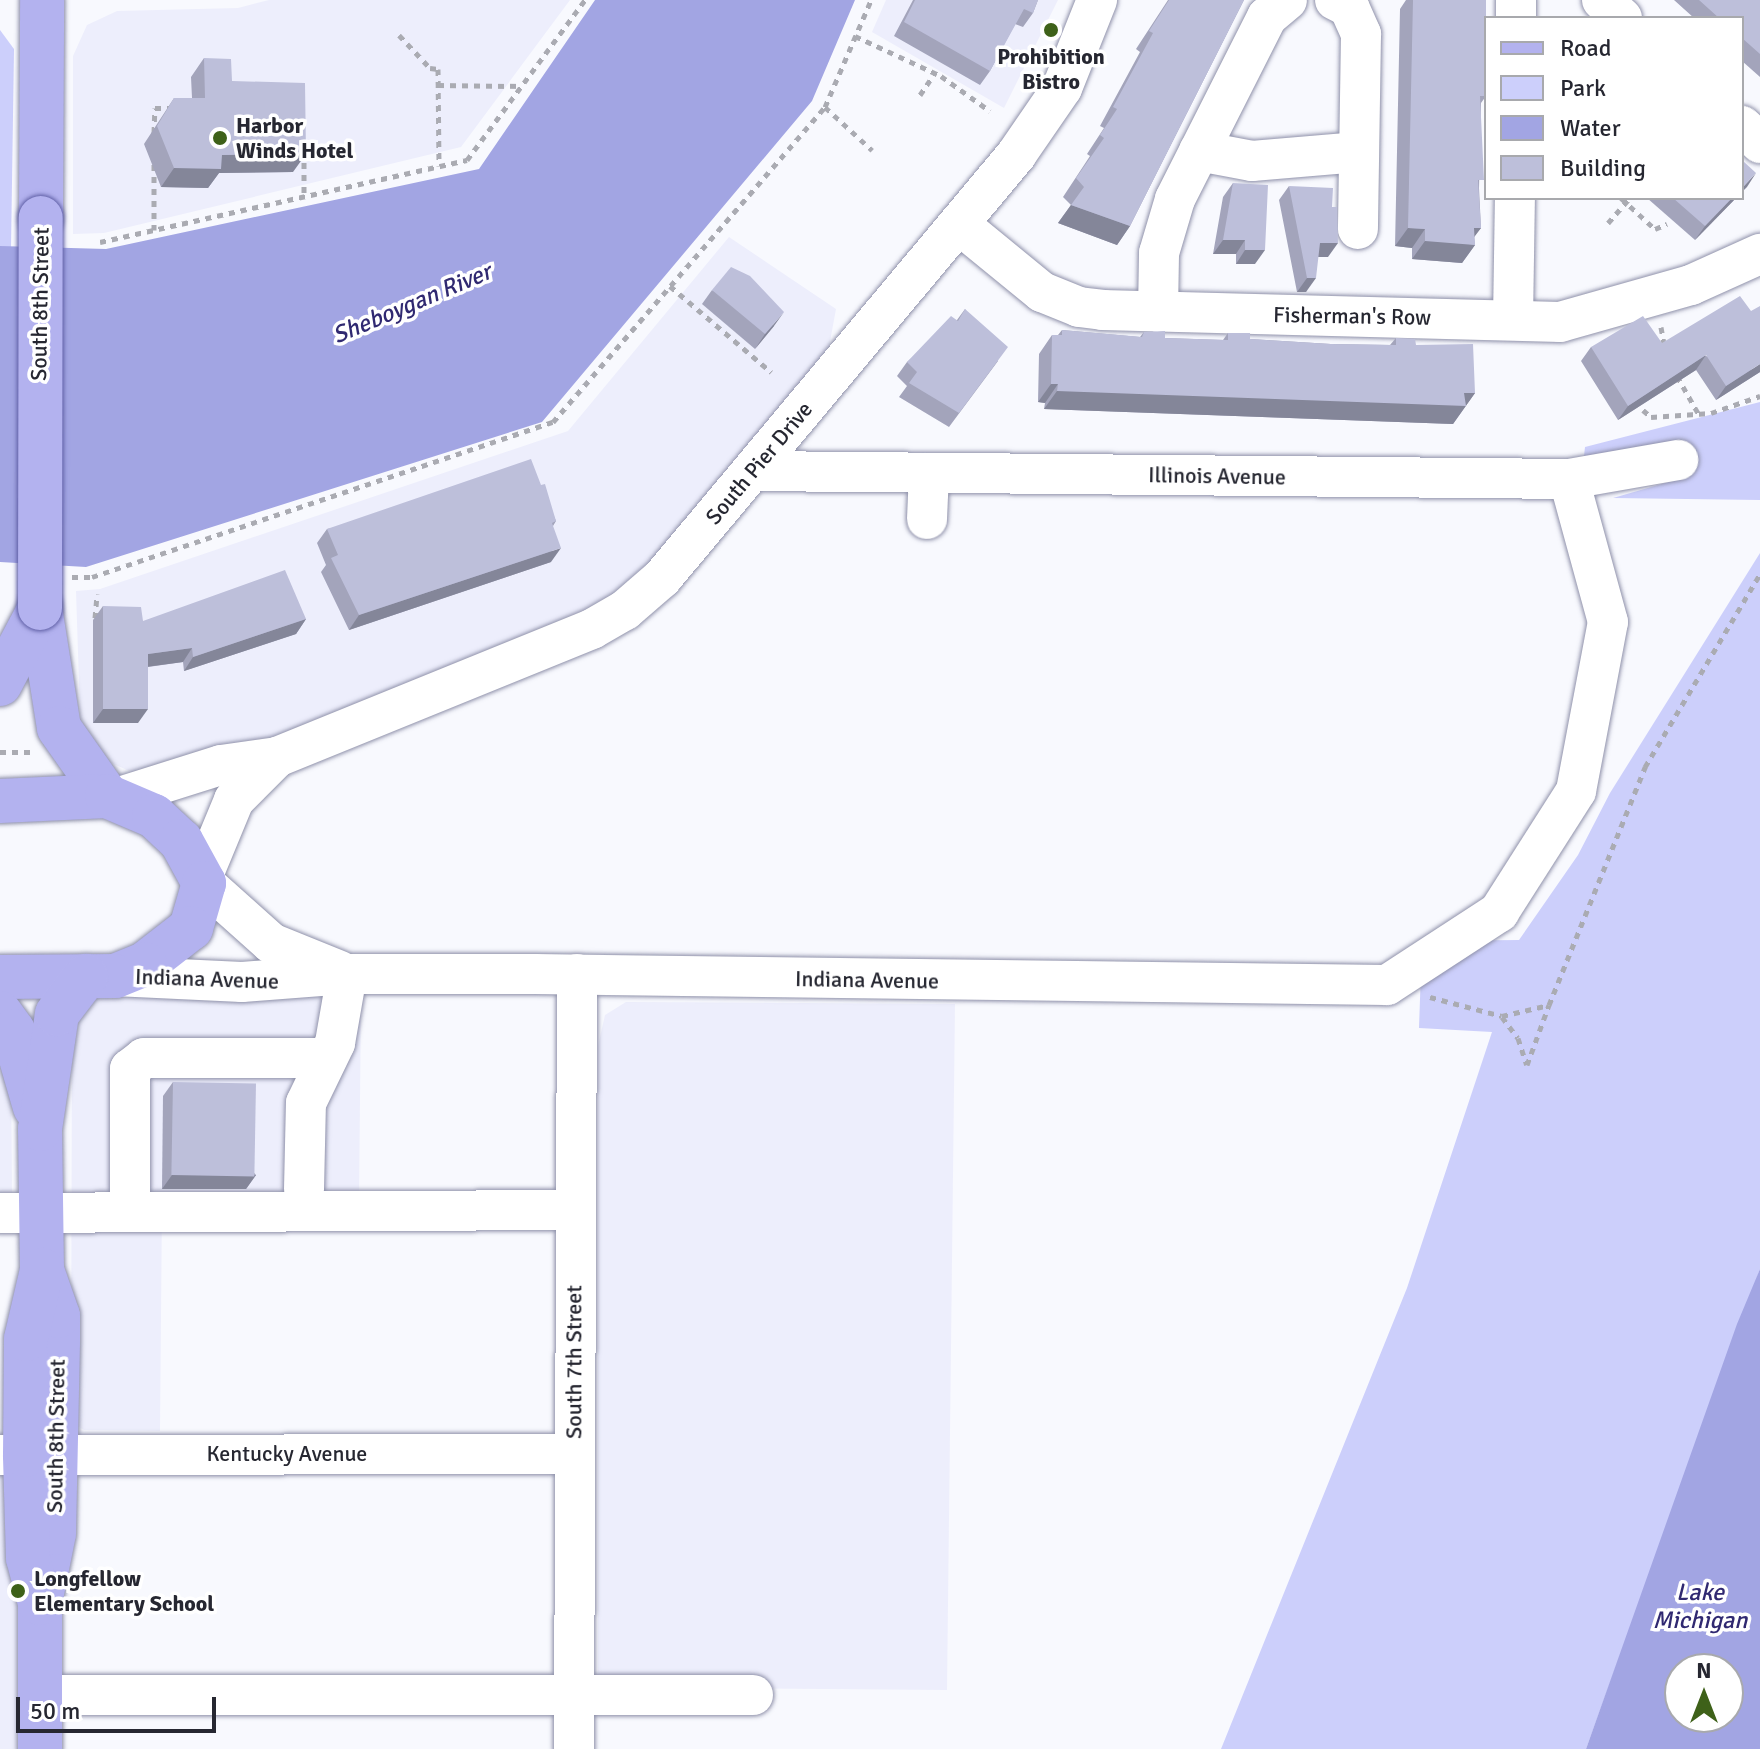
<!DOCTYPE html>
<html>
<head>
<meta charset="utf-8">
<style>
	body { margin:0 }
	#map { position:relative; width:1760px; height:1749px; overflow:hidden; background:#f8f9fe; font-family:Signika,sans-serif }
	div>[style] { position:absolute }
	.built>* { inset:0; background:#edeefc }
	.green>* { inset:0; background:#cccffb }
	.water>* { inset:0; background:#a2a5e3 }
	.path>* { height:5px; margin-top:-2.5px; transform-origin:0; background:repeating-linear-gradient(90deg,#aaabb2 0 6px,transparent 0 12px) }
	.roads { filter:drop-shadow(0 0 2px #8f91aa) drop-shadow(0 0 2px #8f91aa) }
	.minor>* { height:40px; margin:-20px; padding:0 20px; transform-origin:20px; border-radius:20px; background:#fff }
	.major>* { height:44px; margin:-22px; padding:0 22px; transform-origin:22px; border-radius:22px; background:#b3b2ef }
	.bridges { filter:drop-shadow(0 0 2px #6060a6) drop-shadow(0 0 2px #6060a6) }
	.major-bridge>* { height:44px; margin:-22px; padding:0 22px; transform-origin:22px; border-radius:22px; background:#b3b2ef }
	.wall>* { inset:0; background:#a3a4bb }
	.shaded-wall>* { inset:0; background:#848699 }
	.building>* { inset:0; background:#bdbfda; transform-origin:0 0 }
	.dots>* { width:22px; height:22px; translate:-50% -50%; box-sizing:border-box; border:4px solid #fff; border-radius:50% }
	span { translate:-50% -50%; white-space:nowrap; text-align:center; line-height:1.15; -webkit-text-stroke:7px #fff; paint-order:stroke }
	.poi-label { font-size:22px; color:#262731; font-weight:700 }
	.left { translate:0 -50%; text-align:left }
	.street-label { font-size:22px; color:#262731 }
	.water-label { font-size:24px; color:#302971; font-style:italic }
	.legend { position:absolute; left:1484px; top:16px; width:260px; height:184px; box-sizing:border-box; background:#fff; border:2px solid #a8a9ad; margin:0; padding:10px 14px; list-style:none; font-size:24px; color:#262731 }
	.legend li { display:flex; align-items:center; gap:16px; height:40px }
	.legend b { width:40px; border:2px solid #a8a9ad }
	.north { position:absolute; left:1664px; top:1653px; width:80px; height:80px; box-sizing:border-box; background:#fff; border:2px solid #a8a9ad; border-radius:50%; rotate:0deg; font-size:22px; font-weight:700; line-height:32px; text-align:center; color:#262731 }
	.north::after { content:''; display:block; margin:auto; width:28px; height:36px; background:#3e6119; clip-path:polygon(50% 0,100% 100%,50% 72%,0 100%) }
	.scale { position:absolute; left:16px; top:1697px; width:200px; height:36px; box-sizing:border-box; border:4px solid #262731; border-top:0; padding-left:10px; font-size:24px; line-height:28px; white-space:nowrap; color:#262731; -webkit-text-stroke:6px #fff; paint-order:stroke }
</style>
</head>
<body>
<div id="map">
	<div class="built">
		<div style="clip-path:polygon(269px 0,570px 0,461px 147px,104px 233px,73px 234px,73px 56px,87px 25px,117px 11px,238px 8px)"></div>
		<div style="clip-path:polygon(886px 0,1058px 0,1004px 108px,872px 32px)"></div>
		<div style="clip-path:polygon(729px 237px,836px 309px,829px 347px,652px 561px,624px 588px,592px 607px,284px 733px,167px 772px,134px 773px,109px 762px,83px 728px,80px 714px,76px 591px,100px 589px,568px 431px)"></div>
		<div style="clip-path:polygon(287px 991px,361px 1000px,359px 1201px,162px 1203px,160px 1431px,84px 1430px,77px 1426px,71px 1404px,72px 1030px,100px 994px)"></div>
		<div style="clip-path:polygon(626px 1002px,955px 1004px,947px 1690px,598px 1687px,598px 1046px,605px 1015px)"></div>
		<div style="clip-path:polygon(0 1035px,11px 1062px,12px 1202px,0 1202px)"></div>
		<div style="clip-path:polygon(0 1455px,25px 1455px,40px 1749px,0 1749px)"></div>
	</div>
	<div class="green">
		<div style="clip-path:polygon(0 30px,14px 49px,11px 249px,0 246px)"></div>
		<div style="clip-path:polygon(1760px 402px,1760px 500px,1613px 498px,1679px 479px,1584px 456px,1585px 447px)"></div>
		<div style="clip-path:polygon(1760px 553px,1760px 1269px,1586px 1749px,1221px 1749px,1407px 1288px,1492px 1032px,1419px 1028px,1422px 941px,1519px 940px,1578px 855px,1610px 793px)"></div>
	</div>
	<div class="water">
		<div style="clip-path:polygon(595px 0,855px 0,812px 101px,542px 422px,86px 567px,0 562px,0 246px,106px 249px,479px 169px)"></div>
		<div style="clip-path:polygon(evenodd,1760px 1269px,1760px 1749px,1586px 1749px,1737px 1324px,1760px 1269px,1680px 1669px,1728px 1669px,1728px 1717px,1680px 1717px,1680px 1669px)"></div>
	</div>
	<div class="path">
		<div style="left:399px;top:35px;width:45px;rotate:46.8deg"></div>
		<div style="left:430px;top:68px;width:8px;rotate:7deg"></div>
		<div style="left:438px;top:69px;width:97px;rotate:89.4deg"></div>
		<div style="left:855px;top:36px;width:95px;rotate:24.9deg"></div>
		<div style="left:941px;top:76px;width:60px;rotate:35.5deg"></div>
		<div style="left:438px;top:85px;width:84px;rotate:0.7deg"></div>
		<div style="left:920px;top:95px;width:27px;rotate:-56deg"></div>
		<div style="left:825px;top:107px;width:64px;rotate:42.5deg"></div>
		<div style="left:154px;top:133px;width:25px;rotate:-88deg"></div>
		<div style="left:155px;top:108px;width:17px"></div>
		<div style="left:304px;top:151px;width:46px;rotate:90deg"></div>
		<div style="left:1621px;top:198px;width:46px;rotate:42.4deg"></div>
		<div style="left:1655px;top:229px;width:13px;rotate:-23deg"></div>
		<div style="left:1608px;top:223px;width:33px;rotate:-49deg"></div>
		<div style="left:154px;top:230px;width:67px;rotate:-90deg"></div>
		<div style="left:100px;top:242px;width:376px;rotate:-12.6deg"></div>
		<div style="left:467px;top:160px;width:199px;rotate:-53.6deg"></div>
		<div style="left:670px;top:286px;width:133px;rotate:40.4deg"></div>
		<div style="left:1661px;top:327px;width:22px;rotate:80deg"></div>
		<div style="left:1677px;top:376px;width:43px;rotate:60.4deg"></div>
		<div style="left:1643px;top:410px;width:11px;rotate:41deg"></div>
		<div style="left:1651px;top:417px;width:60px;rotate:-3.8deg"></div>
		<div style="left:1711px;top:413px;width:52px;rotate:-19.1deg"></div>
		<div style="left:72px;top:577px;width:20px"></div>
		<div style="left:92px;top:577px;width:486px;rotate:-18.6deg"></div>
		<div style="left:553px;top:422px;width:416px;rotate:-49.2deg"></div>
		<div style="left:825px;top:107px;width:116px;rotate:-66.7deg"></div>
		<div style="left:95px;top:618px;width:24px;rotate:-85deg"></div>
		<div style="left:0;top:752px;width:35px"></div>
		<div style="left:1430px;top:997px;width:74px;rotate:14.8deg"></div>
		<div style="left:1502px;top:1016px;width:48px;rotate:-13.2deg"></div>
		<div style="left:1549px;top:1005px;width:257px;rotate:-68deg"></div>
		<div style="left:1645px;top:767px;width:225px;rotate:-59.2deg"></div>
		<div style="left:1502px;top:1017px;width:26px;rotate:53deg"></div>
		<div style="left:1518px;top:1038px;width:28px;rotate:72deg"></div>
		<div style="left:1527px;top:1065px;width:64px;rotate:-69.9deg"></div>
	</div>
	<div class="roads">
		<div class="minor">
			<div style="left:1335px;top:0;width:16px;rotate:27deg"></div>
			<div style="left:1349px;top:7px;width:30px;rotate:66deg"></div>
			<div style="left:1361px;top:34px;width:195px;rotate:90.9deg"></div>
			<div style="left:1602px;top:0;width:27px;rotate:42deg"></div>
			<div style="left:1516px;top:18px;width:18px;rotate:-90deg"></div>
			<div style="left:1742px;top:126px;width:25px;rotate:43deg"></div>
			<div style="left:1199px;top:151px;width:54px;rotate:10.7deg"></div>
			<div style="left:1252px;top:161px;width:107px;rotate:-4.8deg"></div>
			<div style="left:960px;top:225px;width:106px;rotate:39.3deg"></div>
			<div style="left:1042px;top:292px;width:40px;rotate:22deg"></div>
			<div style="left:1079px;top:307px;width:24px;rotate:7deg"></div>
			<div style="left:1103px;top:310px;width:457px;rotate:1.5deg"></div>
			<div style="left:1560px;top:322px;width:136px;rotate:-15.8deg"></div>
			<div style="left:1691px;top:285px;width:76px;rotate:-24.2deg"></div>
			<div style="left:1158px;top:312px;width:59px;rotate:-89deg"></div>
			<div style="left:1159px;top:253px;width:56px;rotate:-73.5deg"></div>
			<div style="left:1175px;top:199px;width:204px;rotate:-63.2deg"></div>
			<div style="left:1267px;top:17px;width:26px;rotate:-40deg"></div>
			<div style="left:1513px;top:320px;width:122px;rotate:-89.1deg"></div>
			<div style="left:754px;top:471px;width:815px;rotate:0.56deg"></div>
			<div style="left:1569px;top:479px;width:111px;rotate:-9.9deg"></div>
			<div style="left:927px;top:519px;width:46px;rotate:-87.5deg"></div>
			<div style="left:113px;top:799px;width:113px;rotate:-17.5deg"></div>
			<div style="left:221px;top:765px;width:57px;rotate:-8.1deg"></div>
			<div style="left:277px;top:757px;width:340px;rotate:-22.1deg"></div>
			<div style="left:592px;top:629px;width:38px;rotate:-30deg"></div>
			<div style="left:625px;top:610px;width:49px;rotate:-40.9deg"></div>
			<div style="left:662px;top:578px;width:552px;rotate:-50.07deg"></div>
			<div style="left:1016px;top:155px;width:81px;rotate:-55.5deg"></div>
			<div style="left:1062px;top:88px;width:95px;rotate:-68.3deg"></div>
			<div style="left:203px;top:875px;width:81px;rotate:-67.5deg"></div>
			<div style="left:234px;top:800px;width:61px;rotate:-45deg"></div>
			<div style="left:204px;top:883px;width:90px;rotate:41.8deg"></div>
			<div style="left:271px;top:943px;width:74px;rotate:22.1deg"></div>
			<div style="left:115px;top:976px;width:127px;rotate:2.7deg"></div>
			<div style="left:242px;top:982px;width:105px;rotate:-4.4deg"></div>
			<div style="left:347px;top:974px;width:188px"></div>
			<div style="left:535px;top:974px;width:852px;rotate:0.74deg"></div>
			<div style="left:1387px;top:985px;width:134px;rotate:-33.1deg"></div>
			<div style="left:1499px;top:912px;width:143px;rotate:-57.5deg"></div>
			<div style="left:1576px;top:791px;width:172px;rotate:-79.3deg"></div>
			<div style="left:1608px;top:622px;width:148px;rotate:-105.3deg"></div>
			<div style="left:304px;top:1189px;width:86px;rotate:-88.7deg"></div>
			<div style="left:306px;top:1103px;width:67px;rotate:-64.2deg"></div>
			<div style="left:335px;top:1043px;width:70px;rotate:-80.1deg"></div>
			<div style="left:130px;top:1212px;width:143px;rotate:-90deg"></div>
			<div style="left:130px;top:1069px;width:18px;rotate:-38deg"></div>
			<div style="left:144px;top:1058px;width:183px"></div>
			<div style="left:0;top:1213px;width:574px;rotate:-0.3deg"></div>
			<div style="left:0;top:1455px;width:574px;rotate:-0.1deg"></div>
			<div style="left:40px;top:1695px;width:713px"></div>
			<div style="left:574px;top:1749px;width:775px;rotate:-89.78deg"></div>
		</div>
		<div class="major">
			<div style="left:41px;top:218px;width:218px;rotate:-89.7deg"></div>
			<div style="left:40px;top:608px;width:121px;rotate:81deg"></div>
			<div style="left:59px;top:728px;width:83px;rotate:54.8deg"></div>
			<div style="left:0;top:684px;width:86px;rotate:-62.2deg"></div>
			<div style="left:0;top:801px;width:107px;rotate:-2.7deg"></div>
			<div style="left:107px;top:796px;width:51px;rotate:23.1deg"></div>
			<div style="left:154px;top:816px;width:37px;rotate:43deg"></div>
			<div style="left:181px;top:841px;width:48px;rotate:61.3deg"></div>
			<div style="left:204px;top:883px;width:47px;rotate:106.1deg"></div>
			<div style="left:191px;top:928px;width:58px;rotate:142deg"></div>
			<div style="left:145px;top:964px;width:32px;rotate:158deg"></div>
			<div style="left:115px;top:976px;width:115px;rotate:179.5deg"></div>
			<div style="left:0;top:1013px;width:22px;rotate:54deg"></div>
			<div style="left:13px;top:1031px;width:79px;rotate:73.9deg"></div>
			<div style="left:40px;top:1603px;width:71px;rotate:-78.7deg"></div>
			<div style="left:54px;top:1533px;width:192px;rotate:-88.8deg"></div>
			<div style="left:58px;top:1341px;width:25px;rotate:-90deg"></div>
			<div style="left:58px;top:1316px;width:49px;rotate:-109.2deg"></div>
			<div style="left:42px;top:1270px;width:141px;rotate:-90.8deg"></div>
			<div style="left:40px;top:1129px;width:116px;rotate:-81.6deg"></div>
			<div style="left:57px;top:1014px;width:48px;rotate:-52.7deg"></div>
			<div style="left:40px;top:1749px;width:146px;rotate:-90deg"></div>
			<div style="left:40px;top:1603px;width:47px;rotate:-104.9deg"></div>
			<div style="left:28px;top:1558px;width:103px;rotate:-91.7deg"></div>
			<div style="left:25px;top:1455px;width:116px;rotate:-89.5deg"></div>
			<div style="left:26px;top:1339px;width:71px;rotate:-76.9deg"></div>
		</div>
	</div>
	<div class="bridges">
		<div class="major-bridge">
			<div style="left:40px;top:608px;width:390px;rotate:-89.9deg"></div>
		</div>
	</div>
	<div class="wall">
		<div style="clip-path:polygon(913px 0,1038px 0,1033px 13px,1023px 27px,1015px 24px,990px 71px,980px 85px,894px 36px)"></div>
		<div style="clip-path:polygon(1168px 0,1244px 0,1130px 226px,1117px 245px,1058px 223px,1071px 205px,1063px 197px,1090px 156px,1087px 154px,1104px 128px,1100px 126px,1140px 52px,1136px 49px)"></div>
		<div style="clip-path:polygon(1406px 0,1486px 0,1486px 96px,1481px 103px,1479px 188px,1481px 228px,1474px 236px,1475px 245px,1462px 263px,1412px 259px,1412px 248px,1395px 246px,1400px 9px)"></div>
		<div style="clip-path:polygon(1674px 0,1760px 0,1760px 77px,1742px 61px,1742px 18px,1694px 18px)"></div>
		<div style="clip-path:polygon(204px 58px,232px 81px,293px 172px,219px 173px,208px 188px,161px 187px,144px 144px,174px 98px,192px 98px,191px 77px)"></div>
		<div style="clip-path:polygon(1233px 183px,1255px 264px,1236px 264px,1236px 254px,1213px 254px,1223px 197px)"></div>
		<div style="clip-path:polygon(1289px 186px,1328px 257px,1318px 257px,1306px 292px,1297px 292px,1279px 200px)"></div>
		<div style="clip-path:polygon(1647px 198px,1736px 198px,1695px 240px)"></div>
		<div style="clip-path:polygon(712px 290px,774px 326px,755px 349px,702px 304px)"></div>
		<div style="clip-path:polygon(965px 309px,998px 361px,949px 427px,899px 397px,907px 386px,897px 376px,907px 362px,957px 320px)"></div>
		<div style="clip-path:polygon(1062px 330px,1140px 337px,1144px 332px,1165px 338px,1223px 340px,1228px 333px,1250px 339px,1331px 344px,1390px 345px,1396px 338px,1416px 345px,1475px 393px,1453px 424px,1044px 409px,1045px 403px,1038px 402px,1039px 354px,1052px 335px,1058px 335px)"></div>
		<div style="clip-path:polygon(1662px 343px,1760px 372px,1716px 400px,1696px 370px,1618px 420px,1581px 361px,1591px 347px)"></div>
		<div style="clip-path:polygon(541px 485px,556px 521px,553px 526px,551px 562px,349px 630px,321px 572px,326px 565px,317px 543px,327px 529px)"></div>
		<div style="clip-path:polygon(103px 606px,143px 621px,306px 619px,296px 634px,184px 671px,183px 662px,148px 667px,138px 723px,93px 723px,93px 620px)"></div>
		<div style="clip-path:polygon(173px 1082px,256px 1175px,246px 1189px,162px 1189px,163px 1096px)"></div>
	</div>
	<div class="shaded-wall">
		<div style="clip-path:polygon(306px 154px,293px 172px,219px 173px,208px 188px,161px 187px,174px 168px,222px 155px)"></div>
		<div style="clip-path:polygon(1756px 173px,1747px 187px,1742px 192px,1742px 188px)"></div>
		<div style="clip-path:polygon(1732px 198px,1736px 198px,1695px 240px,1705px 226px)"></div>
		<div style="clip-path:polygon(1071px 205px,1130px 226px,1117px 245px,1058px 223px)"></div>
		<div style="clip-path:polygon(1408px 228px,1425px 229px,1412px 248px,1395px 246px)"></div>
		<div style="clip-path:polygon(1474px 228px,1481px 228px,1469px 244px,1475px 245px,1462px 263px,1412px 259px,1425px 241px)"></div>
		<div style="clip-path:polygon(1223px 240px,1245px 240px,1236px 254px,1213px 254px)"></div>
		<div style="clip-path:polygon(1320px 243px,1338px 243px,1328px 257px,1310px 257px)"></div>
		<div style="clip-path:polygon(1245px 250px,1265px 250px,1255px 264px,1236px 264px)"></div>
		<div style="clip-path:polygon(1307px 278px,1316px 278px,1306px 292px,1297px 292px)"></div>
		<div style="clip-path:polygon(784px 312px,774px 326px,755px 349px,765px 334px)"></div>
		<div style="clip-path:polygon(1706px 355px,1696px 370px,1618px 420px,1628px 406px)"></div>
		<div style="clip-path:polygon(1760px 364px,1760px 372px,1716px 400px,1726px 386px)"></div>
		<div style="clip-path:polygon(1051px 384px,1058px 384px,1045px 403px,1038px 402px)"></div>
		<div style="clip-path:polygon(1057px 391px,1464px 393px,1475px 393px,1453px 424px,1044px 409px)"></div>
		<div style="clip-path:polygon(561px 548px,551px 562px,349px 630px,359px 615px)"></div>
		<div style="clip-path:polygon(306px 619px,296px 634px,184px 671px,193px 657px)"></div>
		<div style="clip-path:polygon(192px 648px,183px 662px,138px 668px,148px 654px)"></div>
		<div style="clip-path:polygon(103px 709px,148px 709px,138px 723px,93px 723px)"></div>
		<div style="clip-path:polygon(172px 1175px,256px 1175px,246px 1189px,162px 1189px)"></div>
	</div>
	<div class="building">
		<div style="clip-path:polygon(915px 0,1038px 0,1033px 13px,1024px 9px,990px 71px,904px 22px)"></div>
		<div style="clip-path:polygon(1169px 0,1244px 0,1130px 226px,1071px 205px,1084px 187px,1076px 178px,1104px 138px,1100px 135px,1117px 109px,1113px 107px,1153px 33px,1149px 31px)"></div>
		<div style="clip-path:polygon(1413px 0,1486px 0,1486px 96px,1480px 96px,1484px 180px,1478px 180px,1481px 228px,1474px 228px,1475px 245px,1425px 241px,1425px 229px,1408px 228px)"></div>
		<div style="clip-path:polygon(1699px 0,1760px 0,1760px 54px,1742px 38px,1742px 18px,1719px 18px)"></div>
		<div style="clip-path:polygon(204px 58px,231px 59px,232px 81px,305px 83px,306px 154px,222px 155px,221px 169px,174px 168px,157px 126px,174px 98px,205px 98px)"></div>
		<div style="clip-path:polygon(1742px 160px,1756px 173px,1742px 188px)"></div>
		<div style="clip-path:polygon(1233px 183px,1268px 185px,1265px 250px,1245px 250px,1245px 240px,1223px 240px)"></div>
		<div style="clip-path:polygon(1289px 186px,1333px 188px,1332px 207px,1337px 207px,1338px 243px,1320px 243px,1316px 278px,1307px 278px)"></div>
		<div style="clip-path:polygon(1673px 198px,1732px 198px,1705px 226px)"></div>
		<div style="clip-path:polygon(731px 267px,750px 276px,784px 312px,765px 334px,712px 290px)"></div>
		<div style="clip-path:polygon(1740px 296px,1751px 311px,1760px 306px,1760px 364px,1726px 386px,1706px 355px,1628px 406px,1591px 347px,1643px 316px,1662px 343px)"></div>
		<div style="clip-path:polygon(965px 309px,1008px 347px,959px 413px,909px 383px,917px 372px,907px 362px,951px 316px,958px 321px)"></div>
		<div style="clip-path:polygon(1062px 330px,1142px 337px,1144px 332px,1165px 331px,1165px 338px,1228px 340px,1228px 333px,1250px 333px,1250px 339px,1331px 344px,1396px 345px,1396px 338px,1415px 339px,1416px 345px,1473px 344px,1475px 393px,1464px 393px,1466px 406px,1057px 391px,1058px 384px,1051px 384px,1052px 335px,1062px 335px)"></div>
		<div style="clip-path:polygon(531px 459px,541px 485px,545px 484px,556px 521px,552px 523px,561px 548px,359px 615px,331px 558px,338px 555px,327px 529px)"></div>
		<div style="clip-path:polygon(285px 570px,306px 619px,193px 657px,192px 648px,148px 654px,148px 709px,103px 709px,103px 606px,141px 607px,143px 621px)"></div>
		<div style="left:173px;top:1082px;width:83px;height:93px;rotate:1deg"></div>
	</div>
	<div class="dots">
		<div style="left:1051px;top:30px;background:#3e6119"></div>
		<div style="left:220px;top:138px;background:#3e6119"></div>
		<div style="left:18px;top:1591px;background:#3e6119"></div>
	</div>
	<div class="poi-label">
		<span style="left:1051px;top:69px">Prohibition<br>Bistro</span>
		<span class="left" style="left:236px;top:138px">Harbor<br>Winds Hotel</span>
		<span class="left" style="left:34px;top:1591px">Longfellow<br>Elementary School</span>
	</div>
	<div class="street-label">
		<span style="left:40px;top:304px;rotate:-89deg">South 8th Street</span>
		<span style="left:1352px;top:316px;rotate:1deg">Fisherman's Row</span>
		<span style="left:759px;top:463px;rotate:-50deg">South Pier Drive</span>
		<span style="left:1217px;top:476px;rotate:1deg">Illinois Avenue</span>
		<span style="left:207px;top:979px;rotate:2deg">Indiana Avenue</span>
		<span style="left:867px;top:980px;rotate:1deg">Indiana Avenue</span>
		<span style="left:574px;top:1362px;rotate:-90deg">South 7th Street</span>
		<span style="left:56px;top:1436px;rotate:-89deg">South 8th Street</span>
		<span style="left:287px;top:1454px">Kentucky Avenue</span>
	</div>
	<div class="water-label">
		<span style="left:412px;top:304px;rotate:-23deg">Sheboygan River</span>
		<span style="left:1700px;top:1607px">Lake<br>Michigan</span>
	</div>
	<ul class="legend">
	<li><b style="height:10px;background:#b3b2ef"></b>Road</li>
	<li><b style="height:22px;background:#cccffb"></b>Park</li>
	<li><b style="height:22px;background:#a2a5e3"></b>Water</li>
	<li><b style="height:22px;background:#bdbfda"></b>Building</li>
	</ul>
	<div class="north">N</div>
	<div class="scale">50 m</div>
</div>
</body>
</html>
